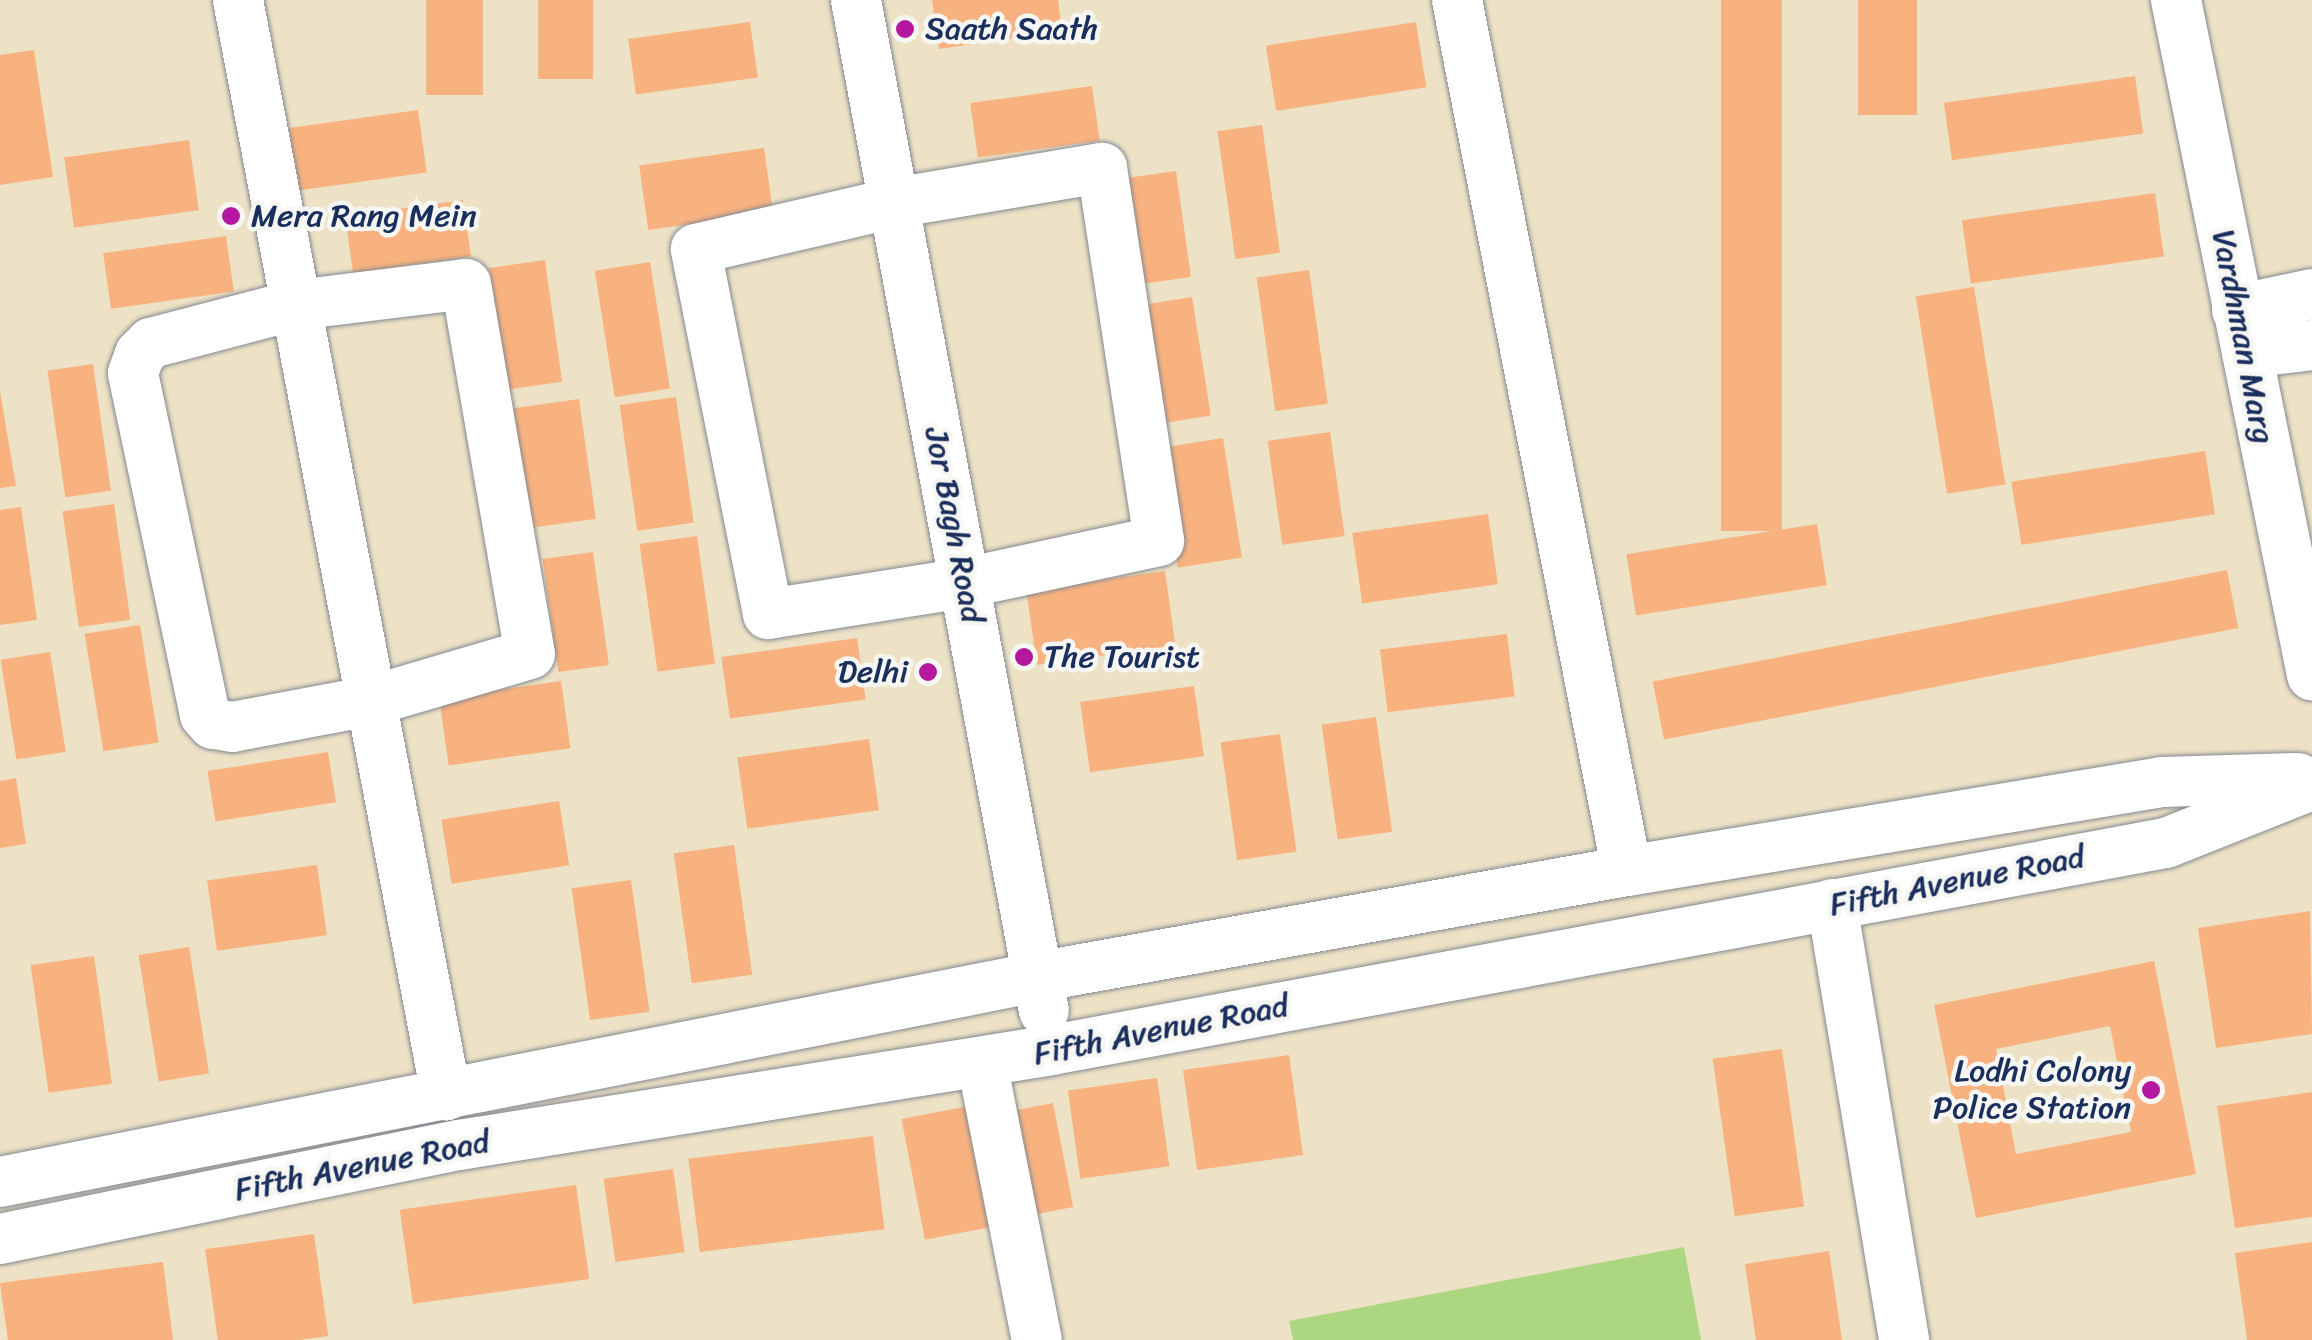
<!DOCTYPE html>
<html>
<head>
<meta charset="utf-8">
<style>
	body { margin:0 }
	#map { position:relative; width:2312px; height:1340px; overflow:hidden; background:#ede2c5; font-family:Sriracha,sans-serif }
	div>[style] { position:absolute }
	.green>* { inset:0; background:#acd682 }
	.building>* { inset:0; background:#f8b27f; transform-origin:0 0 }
	.roads { filter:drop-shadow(0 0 2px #848892) drop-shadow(0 0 2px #848892) }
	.minor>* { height:50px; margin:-25px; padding:0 25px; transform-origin:25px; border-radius:25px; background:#fff }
	.dots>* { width:28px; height:28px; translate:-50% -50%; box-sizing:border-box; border:5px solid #f6f6f2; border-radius:50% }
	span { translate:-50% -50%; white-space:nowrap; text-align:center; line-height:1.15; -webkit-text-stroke:9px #f6f6f2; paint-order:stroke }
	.poi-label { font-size:32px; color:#1b2f5e }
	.left { translate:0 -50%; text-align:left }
	.right { translate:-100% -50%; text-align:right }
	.street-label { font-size:32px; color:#1b2f5e }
</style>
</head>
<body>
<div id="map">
	<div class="green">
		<div style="clip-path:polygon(1684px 1247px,1701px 1340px,1293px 1340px,1289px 1321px)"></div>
	</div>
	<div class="building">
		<div style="left:426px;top:0;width:57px;height:95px"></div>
		<div style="left:538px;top:0;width:55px;height:79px"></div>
		<div style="clip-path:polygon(932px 0,1058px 0,1062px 31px,939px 49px)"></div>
		<div style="left:1721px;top:0;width:61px;height:531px"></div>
		<div style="left:1858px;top:0;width:59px;height:115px"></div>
		<div style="left:750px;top:22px;width:56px;height:123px;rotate:82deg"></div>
		<div style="left:1416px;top:22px;width:66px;height:152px;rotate:81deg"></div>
		<div style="clip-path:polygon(34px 50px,53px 177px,0 185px,0 55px)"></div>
		<div style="left:2135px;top:76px;width:58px;height:193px;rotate:82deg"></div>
		<div style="left:1092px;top:86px;width:55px;height:123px;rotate:82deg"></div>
		<div style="left:418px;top:110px;width:63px;height:130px;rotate:82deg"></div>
		<div style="left:1262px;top:125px;width:129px;height:45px;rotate:82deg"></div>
		<div style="left:189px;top:140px;width:71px;height:126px;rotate:82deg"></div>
		<div style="left:764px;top:148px;width:65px;height:126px;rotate:82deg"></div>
		<div style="left:1176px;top:171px;width:107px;height:57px;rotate:82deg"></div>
		<div style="left:2155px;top:193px;width:64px;height:195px;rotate:82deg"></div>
		<div style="left:463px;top:200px;width:57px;height:119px;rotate:82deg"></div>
		<div style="left:226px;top:236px;width:56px;height:124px;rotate:82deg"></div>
		<div style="left:545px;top:260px;width:123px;height:57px;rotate:82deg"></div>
		<div style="left:650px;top:262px;width:128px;height:56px;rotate:81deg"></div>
		<div style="left:1309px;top:270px;width:135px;height:53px;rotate:82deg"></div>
		<div style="left:1974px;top:287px;width:200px;height:59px;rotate:81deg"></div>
		<div style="left:1192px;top:297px;width:120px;height:57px;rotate:81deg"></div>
		<div style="left:93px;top:364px;width:128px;height:46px;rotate:82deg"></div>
		<div style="clip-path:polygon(0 391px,16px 486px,0 488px)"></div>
		<div style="left:676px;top:397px;width:127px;height:57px;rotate:82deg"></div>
		<div style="left:579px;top:399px;width:121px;height:66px;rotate:82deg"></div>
		<div style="left:1330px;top:432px;width:105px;height:63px;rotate:82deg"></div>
		<div style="left:1223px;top:438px;width:121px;height:65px;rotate:81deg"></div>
		<div style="left:2205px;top:451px;width:64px;height:196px;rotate:81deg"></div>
		<div style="left:114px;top:504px;width:117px;height:52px;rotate:82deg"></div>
		<div style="clip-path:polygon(21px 507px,37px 620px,0 625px,0 510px)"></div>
		<div style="left:1488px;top:514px;width:71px;height:137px;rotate:82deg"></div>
		<div style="left:1817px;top:524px;width:62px;height:193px;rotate:81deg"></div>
		<div style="left:697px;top:536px;width:129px;height:58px;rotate:82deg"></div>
		<div style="left:593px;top:552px;width:114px;height:51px;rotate:82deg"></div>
		<div style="left:2227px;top:570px;width:59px;height:585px;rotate:79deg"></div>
		<div style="left:1165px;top:571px;width:75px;height:140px;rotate:82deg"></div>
		<div style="left:140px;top:625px;width:119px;height:56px;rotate:81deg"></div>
		<div style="left:1507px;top:634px;width:63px;height:128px;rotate:83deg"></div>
		<div style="left:857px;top:638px;width:62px;height:137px;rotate:82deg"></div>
		<div style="left:50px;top:652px;width:101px;height:50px;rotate:81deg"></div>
		<div style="left:561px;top:681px;width:68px;height:123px;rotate:82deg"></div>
		<div style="left:1194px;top:686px;width:71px;height:115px;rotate:82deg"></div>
		<div style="left:1376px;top:717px;width:116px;height:55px;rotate:82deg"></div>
		<div style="left:1280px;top:734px;width:119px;height:60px;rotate:82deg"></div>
		<div style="left:869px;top:739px;width:72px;height:133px;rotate:82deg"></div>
		<div style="left:328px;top:752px;width:51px;height:122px;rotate:81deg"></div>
		<div style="clip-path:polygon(16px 778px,26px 844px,0 848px,0 781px)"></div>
		<div style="left:559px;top:801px;width:65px;height:119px;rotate:81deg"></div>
		<div style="left:734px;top:845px;width:131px;height:61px;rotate:82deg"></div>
		<div style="left:317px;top:865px;width:71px;height:111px;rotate:82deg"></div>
		<div style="left:631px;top:880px;width:133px;height:60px;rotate:82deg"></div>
		<div style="clip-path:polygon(2310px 911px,2312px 1034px,2216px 1048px,2198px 928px)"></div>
		<div style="left:189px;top:947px;width:128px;height:51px;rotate:81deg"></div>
		<div style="left:94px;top:956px;width:129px;height:64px;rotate:82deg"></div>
		<div style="clip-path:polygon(evenodd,2154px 961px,2196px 1174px,1976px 1218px,1934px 1005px,2154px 961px,2110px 1026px,2131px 1132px,2016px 1154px,1996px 1049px,2110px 1026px)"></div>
		<div style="left:1782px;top:1049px;width:159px;height:70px;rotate:82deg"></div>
		<div style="left:1289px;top:1055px;width:101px;height:107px;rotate:82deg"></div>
		<div style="left:1157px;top:1078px;width:89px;height:90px;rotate:82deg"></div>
		<div style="clip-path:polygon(2312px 1092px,2312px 1217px,2235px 1228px,2217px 1106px)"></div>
		<div style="left:1053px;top:1103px;width:106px;height:47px;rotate:79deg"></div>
		<div style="left:979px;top:1104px;width:123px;height:79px;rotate:79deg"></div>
		<div style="left:873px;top:1136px;width:94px;height:186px;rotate:83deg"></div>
		<div style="left:673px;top:1169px;width:84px;height:70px;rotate:82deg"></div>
		<div style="left:576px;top:1185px;width:95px;height:178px;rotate:82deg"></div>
		<div style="left:314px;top:1234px;width:103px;height:110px;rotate:82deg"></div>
		<div style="clip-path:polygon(2312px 1242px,2312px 1340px,2247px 1340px,2235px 1253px)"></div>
		<div style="clip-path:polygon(1829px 1251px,1842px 1340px,1756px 1340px,1745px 1264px)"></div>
		<div style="clip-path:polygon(163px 1262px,173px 1340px,8px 1340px,0 1283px)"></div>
	</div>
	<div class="roads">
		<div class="minor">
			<div style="left:238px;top:0;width:1115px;rotate:79.24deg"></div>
			<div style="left:856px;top:0;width:1028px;rotate:79.47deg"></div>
			<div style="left:1457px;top:0;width:887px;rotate:78.96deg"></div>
			<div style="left:2176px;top:0;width:689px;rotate:78.61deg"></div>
			<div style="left:1102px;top:168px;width:377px;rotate:81.3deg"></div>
			<div style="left:1159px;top:541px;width:199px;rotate:167.8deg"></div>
			<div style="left:964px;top:583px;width:198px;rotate:171deg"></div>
			<div style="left:768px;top:614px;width:372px;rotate:-101.2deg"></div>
			<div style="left:696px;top:249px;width:203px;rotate:-13.1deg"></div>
			<div style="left:894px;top:203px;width:211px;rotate:-9.6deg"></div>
			<div style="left:466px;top:284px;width:375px;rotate:80.2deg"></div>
			<div style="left:530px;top:654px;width:167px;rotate:163.6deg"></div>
			<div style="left:370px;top:701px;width:139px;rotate:169.3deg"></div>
			<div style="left:233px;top:727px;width:20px;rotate:-171deg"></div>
			<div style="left:213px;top:724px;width:12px;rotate:-132deg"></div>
			<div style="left:205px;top:715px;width:349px;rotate:-101.9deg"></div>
			<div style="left:133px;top:373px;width:20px;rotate:-70deg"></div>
			<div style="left:140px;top:354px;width:16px;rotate:-45deg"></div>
			<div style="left:151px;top:343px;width:150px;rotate:-14.7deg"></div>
			<div style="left:296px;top:305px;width:171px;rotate:-7deg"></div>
			<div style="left:2237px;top:310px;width:77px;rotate:-12deg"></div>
			<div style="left:2247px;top:353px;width:65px;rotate:-7deg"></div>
			<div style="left:1832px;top:904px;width:442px;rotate:80.6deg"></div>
			<div style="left:982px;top:1063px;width:282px;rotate:78.8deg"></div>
			<div style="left:0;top:1182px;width:1057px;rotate:-11.18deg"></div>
			<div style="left:1037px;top:977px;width:599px;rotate:-10.19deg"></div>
			<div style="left:1627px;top:871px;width:542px;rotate:-9.44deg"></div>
			<div style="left:2162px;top:782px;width:136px;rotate:-1.7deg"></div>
			<div style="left:0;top:1239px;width:469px;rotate:-11.6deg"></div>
			<div style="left:459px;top:1145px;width:601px;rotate:-9.1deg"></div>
			<div style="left:1052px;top:1050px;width:1133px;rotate:-10.53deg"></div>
			<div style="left:2166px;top:843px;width:157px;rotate:-21.7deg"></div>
		</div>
	</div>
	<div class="dots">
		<div style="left:905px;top:29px;background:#b5179e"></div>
		<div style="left:231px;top:216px;background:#b5179e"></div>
		<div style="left:1024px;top:657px;background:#b5179e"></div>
		<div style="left:928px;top:672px;background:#b5179e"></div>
		<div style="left:2151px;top:1090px;background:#b5179e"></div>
	</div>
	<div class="poi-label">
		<span class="left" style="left:925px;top:29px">Saath Saath</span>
		<span class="left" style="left:251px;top:216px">Mera Rang Mein</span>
		<span class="left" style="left:1044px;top:657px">The Tourist</span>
		<span class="right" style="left:908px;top:672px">Delhi</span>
		<span class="right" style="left:2131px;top:1090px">Lodhi Colony<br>Police Station</span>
	</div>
	<div class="street-label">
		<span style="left:2243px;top:337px;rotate:79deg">Vardhman Marg</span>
		<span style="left:954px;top:525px;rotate:79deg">Jor Bagh Road</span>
		<span style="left:1957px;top:881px;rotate:-11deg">Fifth Avenue Road</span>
		<span style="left:1161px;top:1030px;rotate:-11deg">Fifth Avenue Road</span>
		<span style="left:362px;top:1166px;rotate:-11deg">Fifth Avenue Road</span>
	</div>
</div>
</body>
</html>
